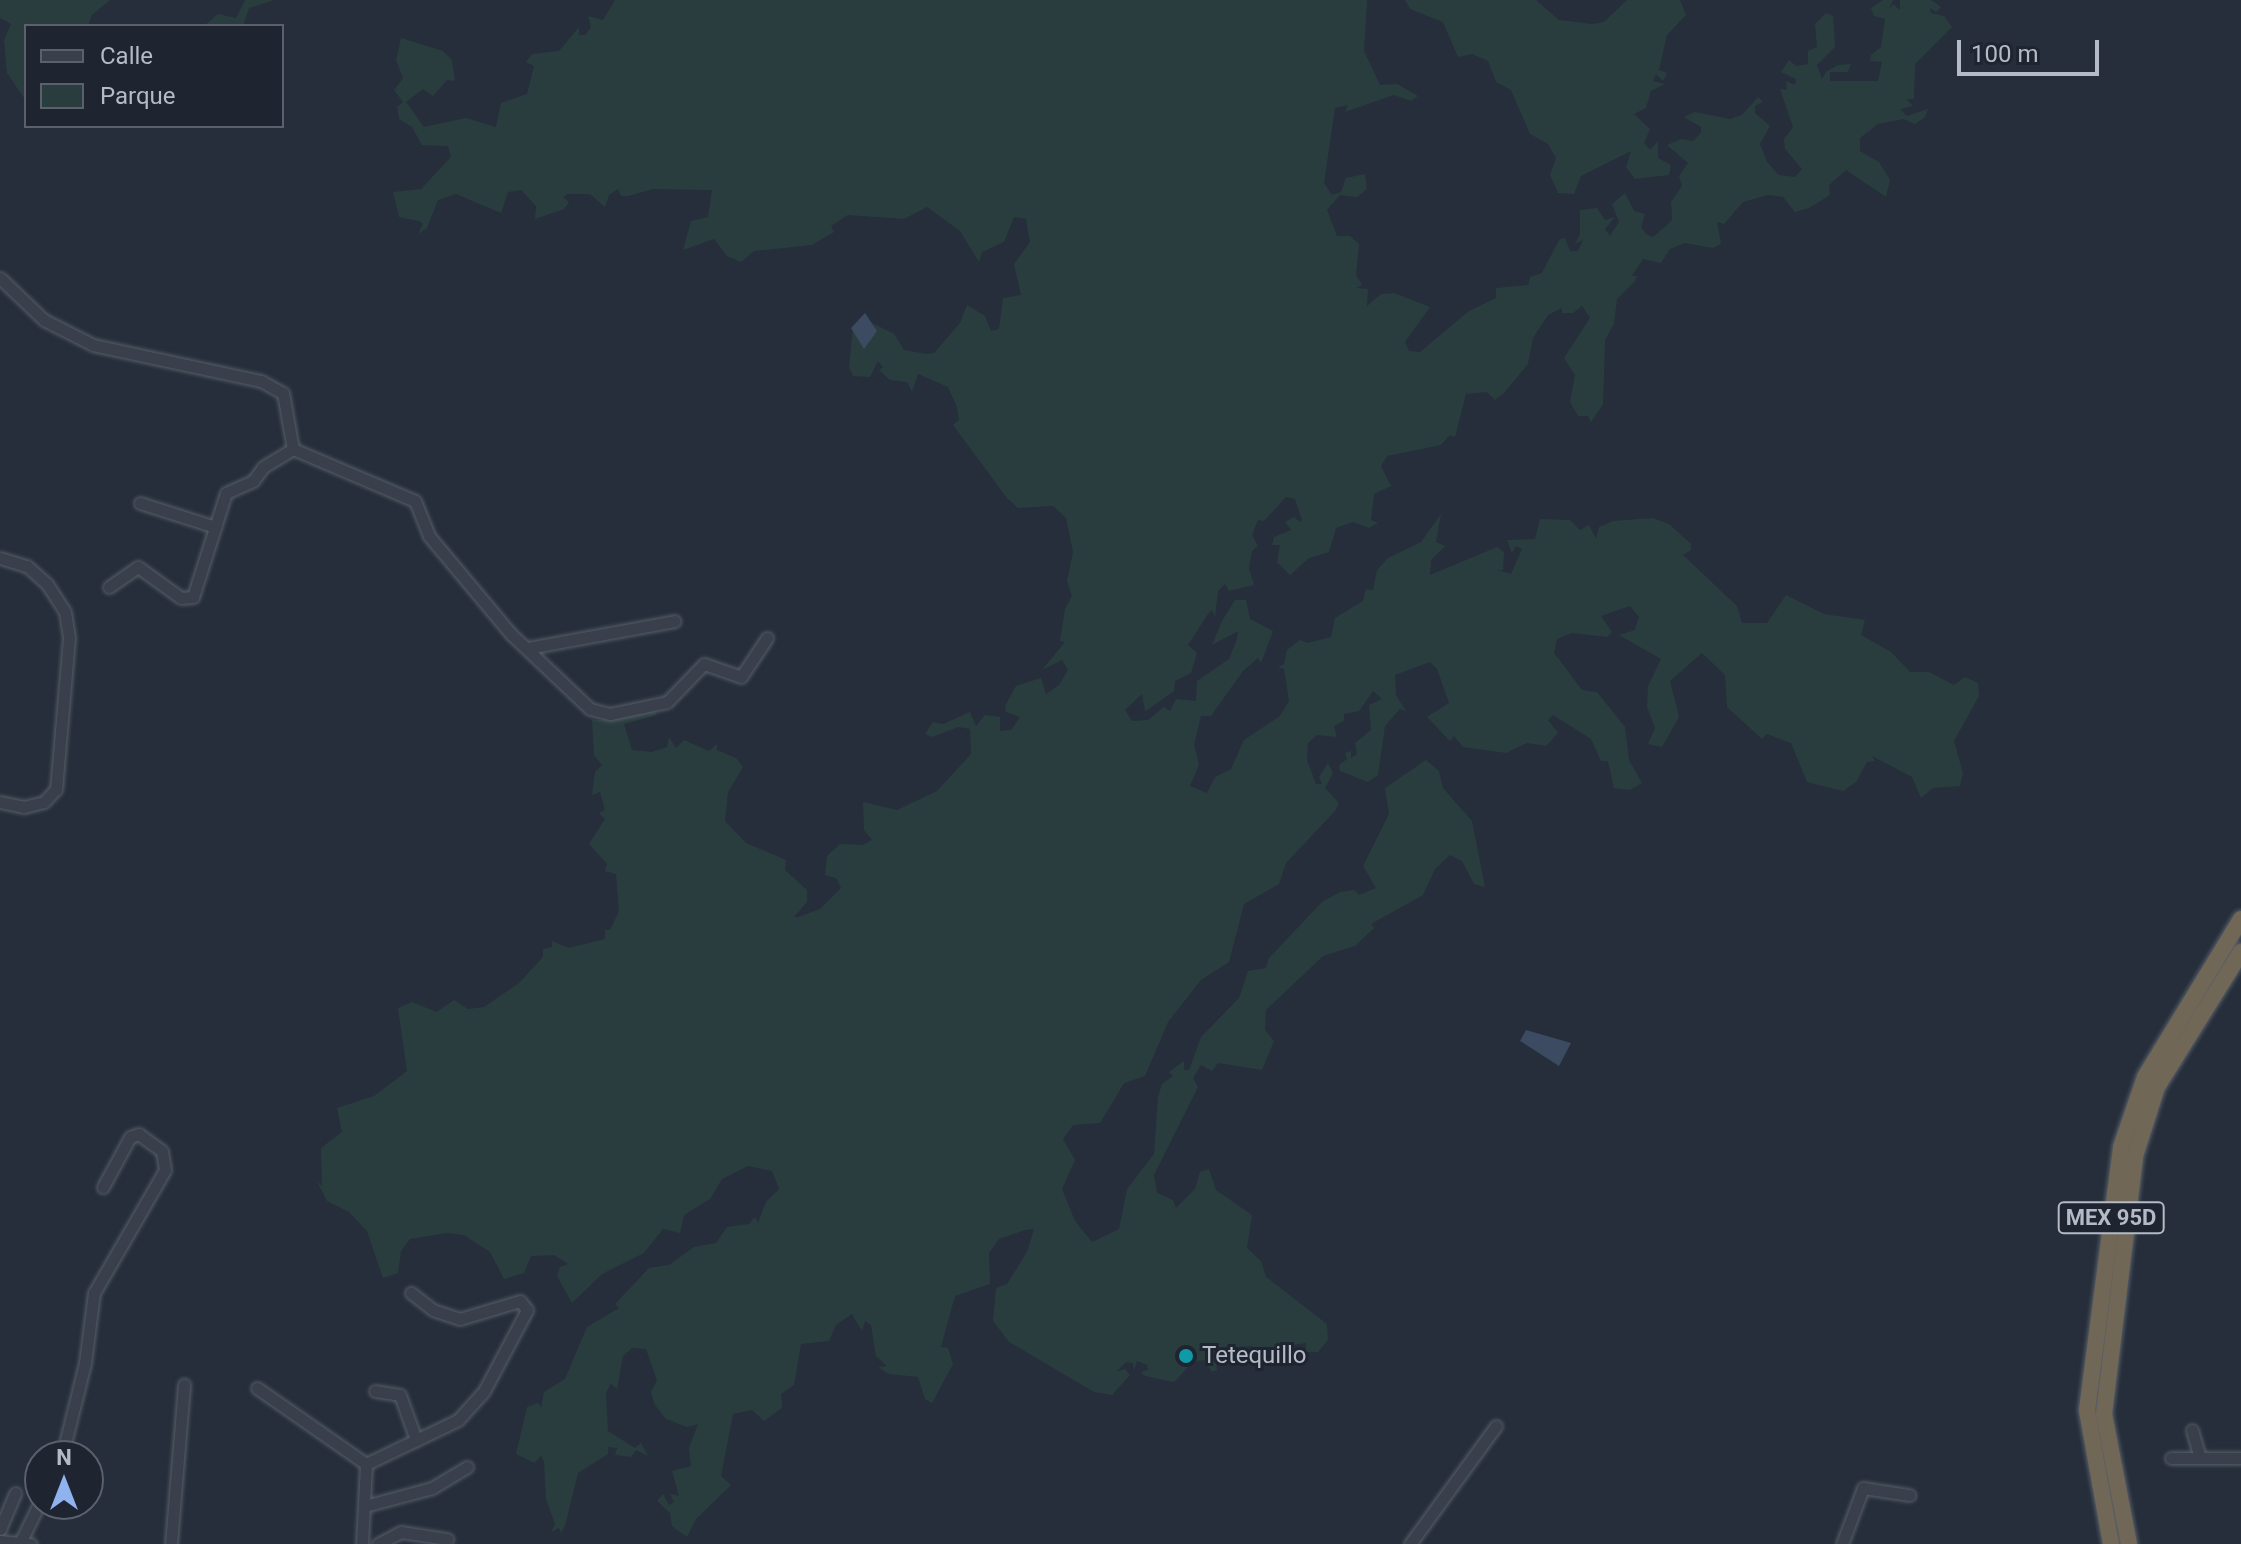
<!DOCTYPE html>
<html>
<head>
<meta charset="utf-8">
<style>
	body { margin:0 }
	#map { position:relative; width:2241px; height:1544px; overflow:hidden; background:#252e3a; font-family:Roboto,sans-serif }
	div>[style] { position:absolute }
	.green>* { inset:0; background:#2a3d3e }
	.water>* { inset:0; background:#3c4b62 }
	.roads { filter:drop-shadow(0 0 2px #575e69) drop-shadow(0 0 2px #575e69) }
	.minor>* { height:11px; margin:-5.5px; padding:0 5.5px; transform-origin:5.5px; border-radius:5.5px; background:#39404b }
	.highway>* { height:16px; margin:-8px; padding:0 8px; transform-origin:8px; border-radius:8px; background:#706756 }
	.dots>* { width:22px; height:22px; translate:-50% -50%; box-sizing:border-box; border:4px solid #1e2530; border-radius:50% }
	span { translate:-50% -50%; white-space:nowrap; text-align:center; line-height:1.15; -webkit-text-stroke:6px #1e2530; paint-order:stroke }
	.shield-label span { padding:2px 6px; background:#1e2530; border:2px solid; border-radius:6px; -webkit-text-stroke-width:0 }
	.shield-label { font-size:22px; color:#b4bbc6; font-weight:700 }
	.poi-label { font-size:24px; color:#b4bbc6 }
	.left { translate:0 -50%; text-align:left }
	.legend { position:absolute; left:24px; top:24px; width:260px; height:104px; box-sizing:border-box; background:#1e2530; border:2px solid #5a616c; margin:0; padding:10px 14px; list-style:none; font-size:24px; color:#b4bbc6 }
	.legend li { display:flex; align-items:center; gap:16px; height:40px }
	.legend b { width:40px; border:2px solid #5a616c }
	.north { position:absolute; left:24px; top:1440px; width:80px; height:80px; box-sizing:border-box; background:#1e2530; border:2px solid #5a616c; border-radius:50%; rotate:0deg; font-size:22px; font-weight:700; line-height:32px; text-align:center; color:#b4bbc6 }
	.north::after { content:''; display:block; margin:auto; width:28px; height:36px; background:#90b3ef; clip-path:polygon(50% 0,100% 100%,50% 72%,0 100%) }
	.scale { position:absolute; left:1957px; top:40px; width:142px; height:36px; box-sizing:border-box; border:4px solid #b4bbc6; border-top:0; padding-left:10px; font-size:24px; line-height:28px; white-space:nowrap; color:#b4bbc6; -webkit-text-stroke:6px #1e2530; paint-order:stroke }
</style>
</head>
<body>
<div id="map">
	<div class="green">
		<div style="clip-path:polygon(0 0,110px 0,92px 15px,88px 26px,26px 26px,26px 101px,7px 73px,4px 40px,11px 24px,0 18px)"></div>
		<div style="clip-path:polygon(245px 0,274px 0,249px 8px,243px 26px,204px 26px,218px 14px,236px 18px)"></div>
		<div style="clip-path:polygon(615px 0,1367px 0,1364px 51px,1380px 85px,1397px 84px,1418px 96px,1411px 101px,1394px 95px,1345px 112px,1348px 105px,1335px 108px,1324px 183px,1332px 195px,1341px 192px,1346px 178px,1365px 174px,1367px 189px,1357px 197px,1340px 195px,1327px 210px,1337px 236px,1350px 236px,1359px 244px,1356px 275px,1362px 285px,1356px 288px,1368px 289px,1367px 306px,1381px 294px,1394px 293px,1430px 307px,1405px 342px,1409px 351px,1420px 352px,1469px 311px,1496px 298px,1496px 288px,1528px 285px,1530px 277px,1542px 273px,1559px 240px,1565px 238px,1570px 251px,1578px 251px,1583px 240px,1575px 244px,1580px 234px,1580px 210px,1597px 208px,1605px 220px,1615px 217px,1605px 229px,1610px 236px,1619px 222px,1612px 204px,1625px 193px,1634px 211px,1645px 214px,1641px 227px,1646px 234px,1653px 237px,1667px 225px,1672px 220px,1671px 202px,1682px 186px,1679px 176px,1688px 163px,1667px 145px,1681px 139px,1693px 141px,1701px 133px,1701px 127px,1684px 117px,1695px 112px,1730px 119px,1742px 115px,1758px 97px,1763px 102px,1755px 106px,1755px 113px,1770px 126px,1760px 144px,1767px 162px,1779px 175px,1795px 177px,1802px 169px,1785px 149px,1784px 139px,1793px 127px,1780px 89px,1787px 90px,1786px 81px,1795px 85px,1796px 79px,1781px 72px,1789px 60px,1796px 66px,1808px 64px,1808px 51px,1817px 47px,1815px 24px,1826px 13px,1833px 16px,1835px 47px,1817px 65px,1822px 79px,1826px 72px,1838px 65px,1851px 64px,1848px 72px,1830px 72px,1830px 81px,1878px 81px,1882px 62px,1870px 61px,1871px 55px,1881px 47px,1885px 19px,1874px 16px,1871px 8px,1883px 0,1893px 0,1889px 10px,1893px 4px,1900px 10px,1900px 0,1931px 0,1941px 7px,1936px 12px,1930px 8px,1931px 13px,1944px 16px,1952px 27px,1915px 64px,1914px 99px,1906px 99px,1913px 106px,1900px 109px,1907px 116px,1928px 109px,1925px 117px,1915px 124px,1903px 119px,1878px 124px,1860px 138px,1860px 151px,1879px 162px,1890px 180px,1886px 197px,1846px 170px,1829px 185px,1830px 195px,1809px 208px,1795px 212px,1783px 197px,1768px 195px,1743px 202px,1724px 224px,1717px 222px,1721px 244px,1713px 248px,1685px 243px,1670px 249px,1661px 263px,1643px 259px,1632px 276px,1637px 276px,1635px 281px,1617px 299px,1614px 324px,1605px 340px,1603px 404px,1591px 422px,1588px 416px,1578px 416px,1570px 402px,1575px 375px,1564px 358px,1590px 318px,1582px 306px,1573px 313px,1562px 313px,1562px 308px,1548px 315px,1533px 338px,1528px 364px,1503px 394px,1495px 400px,1487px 392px,1466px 394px,1455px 437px,1450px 435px,1441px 445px,1387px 456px,1381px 466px,1391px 486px,1374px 494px,1371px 520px,1378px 523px,1369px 528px,1353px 522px,1336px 528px,1329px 552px,1309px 558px,1290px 575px,1277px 562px,1280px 545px,1272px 545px,1274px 537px,1291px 530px,1285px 522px,1294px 517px,1300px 522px,1302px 520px,1295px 499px,1286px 497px,1264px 521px,1258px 520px,1252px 535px,1258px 546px,1252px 551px,1249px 568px,1254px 585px,1229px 591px,1225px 584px,1218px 591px,1215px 617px,1212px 610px,1208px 614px,1188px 645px,1197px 653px,1191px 673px,1175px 681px,1174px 691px,1149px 709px,1145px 711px,1142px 694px,1125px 710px,1132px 721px,1148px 720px,1164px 707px,1170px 711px,1176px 699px,1196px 701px,1197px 681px,1229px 659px,1237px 639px,1238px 631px,1212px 645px,1222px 621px,1235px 600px,1246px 600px,1250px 619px,1273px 631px,1261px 663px,1258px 658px,1243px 671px,1211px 716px,1201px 716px,1194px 745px,1199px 765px,1190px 786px,1207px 793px,1215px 777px,1231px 769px,1244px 740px,1280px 716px,1289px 701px,1284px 669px,1278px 667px,1284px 664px,1287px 650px,1300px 640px,1308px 643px,1331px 637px,1335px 618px,1363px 601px,1366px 589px,1373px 590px,1377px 570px,1388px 558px,1421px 542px,1441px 514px,1436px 542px,1445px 546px,1431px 560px,1430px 575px,1497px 547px,1504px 552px,1503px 570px,1498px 570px,1511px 574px,1522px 549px,1516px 546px,1512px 553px,1507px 540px,1535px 539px,1540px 519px,1570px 520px,1580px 530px,1589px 525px,1596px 539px,1599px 527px,1613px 521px,1653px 518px,1669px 524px,1691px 544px,1691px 550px,1683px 555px,1737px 606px,1742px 623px,1767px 623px,1786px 595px,1824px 614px,1865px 620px,1861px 635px,1891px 652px,1910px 672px,1929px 672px,1954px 685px,1965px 677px,1978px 683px,1979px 696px,1954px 741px,1963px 773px,1960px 786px,1933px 788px,1921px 798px,1912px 777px,1872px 756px,1875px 761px,1867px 762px,1856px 782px,1843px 791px,1807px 782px,1791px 743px,1767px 734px,1762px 739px,1727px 707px,1725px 675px,1702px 653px,1670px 681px,1679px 717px,1662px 747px,1648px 744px,1655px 728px,1647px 707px,1648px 686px,1661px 659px,1619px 635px,1635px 630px,1639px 617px,1630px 606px,1601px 616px,1612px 632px,1607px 637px,1572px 633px,1557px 639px,1554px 653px,1582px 690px,1597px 692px,1625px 727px,1629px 760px,1642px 783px,1630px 790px,1614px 788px,1608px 761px,1601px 761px,1591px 739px,1553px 715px,1548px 720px,1558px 733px,1546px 746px,1527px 743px,1506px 753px,1463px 747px,1454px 736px,1450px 741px,1427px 717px,1449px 703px,1437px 669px,1430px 662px,1395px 675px,1396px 695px,1406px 711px,1400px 709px,1385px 726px,1378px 775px,1368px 782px,1340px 771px,1339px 765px,1347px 759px,1345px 753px,1351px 751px,1351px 758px,1357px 754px,1355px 743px,1371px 730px,1369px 705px,1382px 699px,1373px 691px,1359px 711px,1344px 714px,1344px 721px,1334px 726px,1337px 737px,1317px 735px,1308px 743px,1307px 760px,1316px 784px,1322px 784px,1319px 777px,1328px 763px,1333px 773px,1325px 788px,1339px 803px,1335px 811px,1286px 863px,1279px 884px,1244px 904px,1229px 962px,1201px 980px,1168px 1022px,1145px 1076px,1124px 1083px,1100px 1123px,1073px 1125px,1063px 1139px,1075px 1160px,1062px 1189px,1075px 1221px,1092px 1242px,1119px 1229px,1127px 1189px,1154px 1154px,1158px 1097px,1162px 1084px,1173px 1076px,1169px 1072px,1184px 1061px,1184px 1070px,1189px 1070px,1201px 1037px,1239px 998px,1248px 971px,1266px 968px,1269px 958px,1322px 902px,1340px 892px,1354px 890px,1359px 895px,1376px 888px,1363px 866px,1389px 814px,1385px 788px,1426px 760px,1439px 771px,1443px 788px,1472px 821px,1485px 887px,1474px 884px,1462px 861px,1450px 855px,1435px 869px,1423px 895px,1371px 924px,1374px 928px,1355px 946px,1323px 956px,1266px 1010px,1265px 1030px,1274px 1041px,1262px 1070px,1218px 1063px,1212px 1071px,1201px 1065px,1193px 1078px,1198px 1087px,1154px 1175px,1157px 1193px,1173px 1200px,1176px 1208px,1195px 1189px,1200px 1172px,1209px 1169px,1216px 1190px,1252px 1215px,1247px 1248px,1261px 1261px,1266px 1277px,1327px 1324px,1328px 1340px,1318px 1352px,1306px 1352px,1306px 1343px,1286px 1346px,1270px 1363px,1257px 1361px,1259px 1352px,1252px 1346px,1223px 1348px,1215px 1355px,1217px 1370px,1212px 1372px,1204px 1360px,1193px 1362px,1174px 1382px,1145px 1376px,1141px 1372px,1148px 1370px,1147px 1365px,1137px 1361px,1134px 1371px,1133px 1363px,1126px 1362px,1116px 1372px,1125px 1369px,1130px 1375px,1112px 1395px,1094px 1392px,1009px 1342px,993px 1321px,996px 1288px,1007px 1284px,1027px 1252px,1034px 1229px,1025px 1230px,999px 1239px,989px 1253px,990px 1284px,955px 1296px,941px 1347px,948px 1348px,953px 1364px,932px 1403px,925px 1399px,918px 1377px,889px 1374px,878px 1367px,887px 1366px,876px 1356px,871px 1325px,865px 1321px,862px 1331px,852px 1314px,836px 1325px,829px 1341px,801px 1344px,794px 1385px,781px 1394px,782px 1408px,764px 1421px,752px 1410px,733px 1414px,721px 1476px,731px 1485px,696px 1519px,687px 1537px,672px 1526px,670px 1513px,657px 1501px,663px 1494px,669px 1505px,674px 1502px,670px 1494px,679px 1496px,672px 1471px,691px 1466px,689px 1448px,698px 1424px,687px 1427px,666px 1419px,655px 1405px,651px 1392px,657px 1380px,646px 1349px,632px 1348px,623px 1356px,617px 1389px,611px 1383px,606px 1393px,608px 1431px,635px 1448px,641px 1443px,648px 1456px,636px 1450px,631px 1457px,615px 1455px,617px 1448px,608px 1447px,608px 1454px,578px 1473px,565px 1526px,561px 1533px,559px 1528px,551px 1532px,555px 1524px,546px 1499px,544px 1462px,541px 1456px,534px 1463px,516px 1454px,527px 1407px,538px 1403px,541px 1407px,544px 1392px,565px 1379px,587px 1327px,619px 1308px,615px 1304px,649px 1268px,669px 1265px,694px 1247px,716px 1243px,727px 1227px,749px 1224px,755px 1217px,758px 1223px,766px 1202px,779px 1189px,772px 1171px,748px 1166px,722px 1179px,710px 1199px,684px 1215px,680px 1233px,663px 1229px,644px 1253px,602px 1274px,572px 1303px,557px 1276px,560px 1267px,568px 1264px,554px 1255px,531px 1256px,524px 1273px,504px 1279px,490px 1252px,464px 1235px,446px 1233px,410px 1239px,401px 1251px,398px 1273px,383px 1278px,367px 1231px,349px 1212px,327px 1201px,317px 1181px,322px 1186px,321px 1148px,342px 1132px,337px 1108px,374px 1096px,407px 1071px,398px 1008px,412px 1002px,437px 1012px,454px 1000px,468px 1009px,484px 1007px,519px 983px,543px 957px,543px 949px,552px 947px,552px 941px,569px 948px,605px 939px,605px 930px,610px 930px,619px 911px,616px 874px,605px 871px,607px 864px,589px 844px,605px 819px,599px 813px,605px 810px,600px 792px,592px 795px,595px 772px,602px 765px,594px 755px,592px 720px,608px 720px,619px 708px,653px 706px,657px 715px,624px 724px,632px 750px,652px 752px,667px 747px,669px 737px,676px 748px,684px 740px,709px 751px,717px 744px,717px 750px,736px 758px,743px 767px,728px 792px,725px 821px,746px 843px,786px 860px,785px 870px,807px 890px,807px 902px,794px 917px,798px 917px,820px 909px,841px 888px,836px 878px,825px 875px,827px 856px,840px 844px,863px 845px,872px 840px,864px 830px,863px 802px,897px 810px,937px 791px,971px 754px,970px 729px,958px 727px,932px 737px,925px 734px,933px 722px,943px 724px,970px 712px,976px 726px,985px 715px,1000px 717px,1000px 731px,1011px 730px,1020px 717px,1006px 712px,1005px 706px,1016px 686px,1041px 678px,1046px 694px,1059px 685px,1068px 670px,1062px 660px,1042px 670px,1065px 642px,1060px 641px,1065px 609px,1072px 596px,1067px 581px,1073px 552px,1066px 518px,1053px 506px,1018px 508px,1007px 498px,953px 425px,959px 420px,957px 407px,948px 387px,918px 374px,912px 392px,907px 382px,890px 380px,879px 370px,883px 367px,878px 361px,870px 377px,853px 376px,849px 367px,853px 328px,866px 320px,894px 334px,904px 350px,927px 354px,934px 353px,960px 323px,967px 305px,985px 316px,991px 331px,999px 329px,1003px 298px,1021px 295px,1014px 264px,1030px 242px,1026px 219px,1014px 217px,1004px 242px,982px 252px,979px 262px,960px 231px,927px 207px,904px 219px,848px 215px,831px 226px,834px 232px,812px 245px,754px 251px,741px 262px,727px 256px,714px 239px,683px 250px,691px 221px,708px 217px,712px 190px,653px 189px,628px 196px,621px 196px,618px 189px,609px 195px,605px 207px,590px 194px,568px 194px,563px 197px,569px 202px,564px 209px,535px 219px,536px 206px,521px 190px,508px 192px,501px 213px,456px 194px,438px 200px,427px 228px,418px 234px,423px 224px,419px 221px,399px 217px,393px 192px,421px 189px,451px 157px,448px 146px,422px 145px,412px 127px,399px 119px,397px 107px,403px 102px,394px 90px,403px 78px,396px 60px,401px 38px,443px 51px,452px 60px,455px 81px,447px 80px,433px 96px,423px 89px,406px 102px,424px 127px,466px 118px,496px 127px,501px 103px,527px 94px,534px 66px,526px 62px,532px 54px,559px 51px,579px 27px,579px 35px,585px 35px,591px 27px,588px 16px,603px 20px)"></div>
		<div style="clip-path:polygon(1405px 0,1536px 0,1559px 20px,1592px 24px,1604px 22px,1627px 0,1680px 0,1686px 15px,1667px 35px,1659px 70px,1667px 73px,1663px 81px,1656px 74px,1653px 81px,1665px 84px,1651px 91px,1646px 108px,1634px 114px,1650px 129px,1644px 143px,1650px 150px,1658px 141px,1658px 158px,1671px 165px,1669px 175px,1635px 179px,1626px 167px,1631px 151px,1581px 176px,1574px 194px,1558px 193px,1550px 175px,1556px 158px,1548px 144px,1530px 134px,1511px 90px,1496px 82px,1488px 61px,1472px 54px,1458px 57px,1443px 22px,1410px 9px)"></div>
	</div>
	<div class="water">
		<div style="clip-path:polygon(865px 313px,877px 331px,864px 349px,851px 328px)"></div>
		<div style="clip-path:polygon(1526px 1030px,1571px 1043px,1559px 1066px,1520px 1041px)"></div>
	</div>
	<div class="roads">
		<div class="minor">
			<div style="left:0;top:278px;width:61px;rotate:43.7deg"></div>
			<div style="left:44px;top:320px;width:55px;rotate:27deg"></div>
			<div style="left:93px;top:345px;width:172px;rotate:12.1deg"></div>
			<div style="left:261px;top:381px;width:25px;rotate:29deg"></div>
			<div style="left:283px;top:393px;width:57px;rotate:79.9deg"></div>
			<div style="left:293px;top:449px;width:133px;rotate:23.1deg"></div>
			<div style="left:415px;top:501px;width:38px;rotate:68deg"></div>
			<div style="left:429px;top:536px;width:128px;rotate:50.1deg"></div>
			<div style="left:511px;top:634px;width:109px;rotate:43.5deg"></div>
			<div style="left:590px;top:709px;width:21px;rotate:14deg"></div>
			<div style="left:610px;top:714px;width:58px;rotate:-11.9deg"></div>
			<div style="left:667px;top:702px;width:53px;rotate:-45.8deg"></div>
			<div style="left:704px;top:664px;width:39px;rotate:19deg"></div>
			<div style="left:741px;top:677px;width:47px;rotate:-56.3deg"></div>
			<div style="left:140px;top:503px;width:79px;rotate:17.7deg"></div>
			<div style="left:0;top:558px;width:28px;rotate:17deg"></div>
			<div style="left:27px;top:566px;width:27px;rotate:42deg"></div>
			<div style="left:47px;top:584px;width:33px;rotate:57deg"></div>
			<div style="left:65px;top:612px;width:26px;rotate:81deg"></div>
			<div style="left:69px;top:638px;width:152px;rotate:94.9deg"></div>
			<div style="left:56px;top:789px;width:18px;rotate:133deg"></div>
			<div style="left:44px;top:802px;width:21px;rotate:166deg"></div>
			<div style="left:24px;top:807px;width:25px;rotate:-168deg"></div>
			<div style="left:109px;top:587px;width:35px;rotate:-35deg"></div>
			<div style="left:138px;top:567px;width:53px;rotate:35.8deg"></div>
			<div style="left:181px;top:598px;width:12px;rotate:-5deg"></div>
			<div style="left:193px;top:597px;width:109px;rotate:-72.4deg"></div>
			<div style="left:226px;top:493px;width:30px;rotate:-24deg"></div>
			<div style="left:253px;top:481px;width:17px;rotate:-54deg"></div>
			<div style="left:263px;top:467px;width:35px;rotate:-31deg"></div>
			<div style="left:528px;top:648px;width:149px;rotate:-10.4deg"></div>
			<div style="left:257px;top:1388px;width:133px;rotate:34.9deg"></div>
			<div style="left:375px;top:1391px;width:25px;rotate:9deg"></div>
			<div style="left:400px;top:1395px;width:48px;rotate:70.4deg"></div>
			<div style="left:2192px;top:1430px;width:29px;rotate:74deg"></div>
			<div style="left:62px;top:1456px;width:96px;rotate:-76.1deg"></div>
			<div style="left:85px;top:1363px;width:71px;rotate:-82.7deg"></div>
			<div style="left:94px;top:1293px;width:142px;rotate:-60deg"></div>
			<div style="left:165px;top:1170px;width:19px;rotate:-99deg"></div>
			<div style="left:162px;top:1151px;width:29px;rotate:-144deg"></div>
			<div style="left:139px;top:1134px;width:9px;rotate:162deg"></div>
			<div style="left:130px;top:1137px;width:57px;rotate:118.4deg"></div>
			<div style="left:2171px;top:1458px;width:70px"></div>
			<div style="left:88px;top:1489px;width:5px;rotate:37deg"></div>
			<div style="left:365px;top:1506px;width:69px;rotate:-15deg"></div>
			<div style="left:432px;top:1488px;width:41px;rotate:-31deg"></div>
			<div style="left:0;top:1529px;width:39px;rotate:-67deg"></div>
			<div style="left:0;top:1541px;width:31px;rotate:6deg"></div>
			<div style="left:21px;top:1541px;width:43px;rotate:-64deg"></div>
			<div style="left:171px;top:1544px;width:160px;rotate:-85.3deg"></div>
			<div style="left:362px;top:1544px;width:80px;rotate:-87.1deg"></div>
			<div style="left:366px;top:1464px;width:102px;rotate:-25.6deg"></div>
			<div style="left:458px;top:1420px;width:39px;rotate:-48deg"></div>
			<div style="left:484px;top:1391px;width:92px;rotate:-62deg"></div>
			<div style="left:527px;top:1310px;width:11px;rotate:-128deg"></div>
			<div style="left:520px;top:1301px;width:63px;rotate:163.3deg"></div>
			<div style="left:460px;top:1319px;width:28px;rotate:-162deg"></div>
			<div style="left:433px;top:1310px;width:28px;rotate:-142deg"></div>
			<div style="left:378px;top:1544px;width:26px;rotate:-28deg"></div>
			<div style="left:401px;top:1532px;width:47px;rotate:8.7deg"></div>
			<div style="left:1410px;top:1544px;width:146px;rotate:-53.9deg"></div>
			<div style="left:1842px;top:1544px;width:60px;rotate:-69.4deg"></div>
			<div style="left:1863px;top:1488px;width:47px;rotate:8.7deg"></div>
		</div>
		<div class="highway">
			<div style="left:2111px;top:1544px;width:136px;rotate:-100.2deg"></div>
			<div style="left:2087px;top:1410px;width:265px;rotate:-82.6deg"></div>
			<div style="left:2121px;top:1147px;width:74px;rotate:-71.1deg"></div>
			<div style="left:2145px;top:1077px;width:185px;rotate:-58.7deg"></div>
			<div style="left:2129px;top:1544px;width:132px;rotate:-100.9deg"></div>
			<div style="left:2104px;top:1414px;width:260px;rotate:-83.1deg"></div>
			<div style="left:2135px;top:1156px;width:72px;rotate:-72.3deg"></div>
			<div style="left:2157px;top:1087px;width:159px;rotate:-58.1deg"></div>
		</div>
	</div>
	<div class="dots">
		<div style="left:1186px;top:1356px;background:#0f9aa8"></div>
	</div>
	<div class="shield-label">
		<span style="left:2111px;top:1218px">MEX 95D</span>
	</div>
	<div class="poi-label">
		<span class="left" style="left:1202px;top:1356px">Tetequillo</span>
	</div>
	<ul class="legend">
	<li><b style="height:10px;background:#39404b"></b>Calle</li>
	<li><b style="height:22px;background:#2a3d3e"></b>Parque</li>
	</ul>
	<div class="north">N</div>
	<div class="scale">100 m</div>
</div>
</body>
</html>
